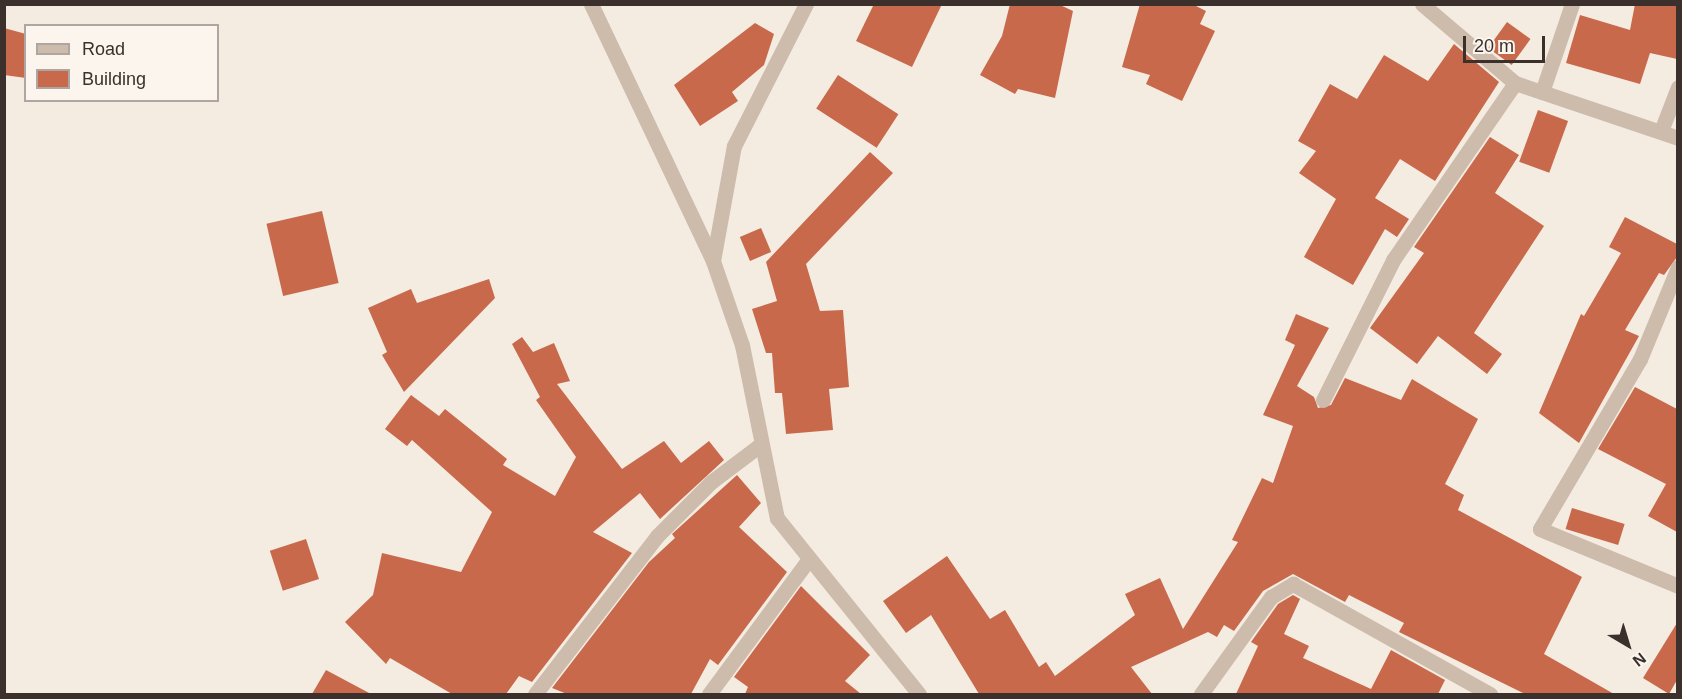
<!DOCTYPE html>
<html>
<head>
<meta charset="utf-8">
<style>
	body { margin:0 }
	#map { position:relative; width:1682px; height:699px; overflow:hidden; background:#f4ebe1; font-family:Helvetica,sans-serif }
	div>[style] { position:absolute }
	.building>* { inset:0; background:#c8694b; transform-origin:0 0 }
	.street>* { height:15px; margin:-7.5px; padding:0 7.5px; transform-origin:7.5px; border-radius:7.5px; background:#cdbbac }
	span { translate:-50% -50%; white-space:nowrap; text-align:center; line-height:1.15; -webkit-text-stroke:4.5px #fbf5ee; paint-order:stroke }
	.frame { position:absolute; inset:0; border:6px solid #3b302b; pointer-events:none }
	.legend { position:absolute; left:24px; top:24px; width:195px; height:78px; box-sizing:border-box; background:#fbf5ee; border:2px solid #aea6a0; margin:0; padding:8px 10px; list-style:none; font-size:18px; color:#3b302b }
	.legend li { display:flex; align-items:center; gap:12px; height:30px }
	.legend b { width:30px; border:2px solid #aea6a0 }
	.north { position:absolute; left:1598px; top:615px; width:60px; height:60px; -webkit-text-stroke:4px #fbf5ee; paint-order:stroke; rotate:142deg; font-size:16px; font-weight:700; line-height:24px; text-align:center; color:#3b302b }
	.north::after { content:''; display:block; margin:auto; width:21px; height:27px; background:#3b302b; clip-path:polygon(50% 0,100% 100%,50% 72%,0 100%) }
	.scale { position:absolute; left:1463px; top:36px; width:82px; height:27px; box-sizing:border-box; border:3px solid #3b302b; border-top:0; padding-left:8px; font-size:18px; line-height:21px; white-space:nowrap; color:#3b302b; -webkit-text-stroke:4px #fbf5ee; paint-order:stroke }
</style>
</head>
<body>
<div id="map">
	<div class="building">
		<div style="clip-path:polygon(874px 4px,942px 4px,912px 67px,856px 41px)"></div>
		<div style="clip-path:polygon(1010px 4px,1058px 4px,1073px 11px,1055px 98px,1018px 89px,1015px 94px,980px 75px,1002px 36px)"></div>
		<div style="clip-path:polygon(1140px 4px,1192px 4px,1206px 11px,1200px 24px,1215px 31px,1182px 101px,1146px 84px,1150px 75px,1122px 67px)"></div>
		<div style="clip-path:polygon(1635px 4px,1677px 4px,1677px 59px,1650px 53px,1640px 84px,1566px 63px,1580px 15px,1630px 30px)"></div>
		<div style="left:1507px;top:22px;width:29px;height:32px;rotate:36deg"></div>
		<div style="clip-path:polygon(755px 23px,774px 34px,764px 65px,732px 92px,738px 101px,700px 126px,674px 85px)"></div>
		<div style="clip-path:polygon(4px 28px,26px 34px,26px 78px,4px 75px)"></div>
		<div style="clip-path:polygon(1454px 44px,1499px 82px,1435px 181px,1400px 159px,1375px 198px,1409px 219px,1397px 237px,1385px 229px,1353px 285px,1304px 257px,1336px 199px,1299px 173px,1316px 151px,1298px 141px,1330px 84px,1357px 99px,1384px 55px,1428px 81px)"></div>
		<div style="left:838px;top:75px;width:72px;height:40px;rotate:33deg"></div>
		<div style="left:1538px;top:110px;width:32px;height:55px;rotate:20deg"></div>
		<div style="clip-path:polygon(1490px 137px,1519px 155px,1495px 193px,1544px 226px,1474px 333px,1502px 354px,1487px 374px,1438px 336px,1417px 364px,1370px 328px,1424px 253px,1414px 247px)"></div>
		<div style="clip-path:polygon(870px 152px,893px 173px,806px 264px,820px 311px,843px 310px,849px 387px,829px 389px,833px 430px,786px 434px,782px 393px,775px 393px,772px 353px,766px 353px,752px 309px,777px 301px,766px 262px)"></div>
		<div style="left:322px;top:211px;width:74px;height:57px;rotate:77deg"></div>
		<div style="clip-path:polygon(1625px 217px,1677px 244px,1677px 257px,1664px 275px,1659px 273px,1625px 330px,1639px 336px,1579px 443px,1539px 413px,1581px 314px,1584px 316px,1621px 253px,1609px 247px)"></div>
		<div style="left:761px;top:228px;width:26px;height:23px;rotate:67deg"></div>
		<div style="clip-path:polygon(489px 279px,495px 298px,404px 392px,382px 355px,387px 352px,368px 308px,411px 289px,417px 303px)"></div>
		<div style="clip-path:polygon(1296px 314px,1329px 328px,1297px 386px,1314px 397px,1318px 408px,1331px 405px,1345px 378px,1401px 400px,1412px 379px,1478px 419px,1445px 484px,1464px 495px,1458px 510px,1582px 577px,1544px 654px,1614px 694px,1525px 694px,1399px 632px,1404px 623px,1349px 595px,1345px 602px,1293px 574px,1263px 591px,1234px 631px,1224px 625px,1217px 637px,1208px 632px,1131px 667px,1152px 694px,979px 694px,931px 615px,906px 633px,883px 601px,947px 556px,990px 619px,1005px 610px,1039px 667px,1046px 662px,1055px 676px,1135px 615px,1125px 594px,1160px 578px,1183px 629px,1238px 542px,1232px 540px,1262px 478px,1273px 483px,1293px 426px,1263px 415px,1295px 345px,1285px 340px)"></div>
		<div style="clip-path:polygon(522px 337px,533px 352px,554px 343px,570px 381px,557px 384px,622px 469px,664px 441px,681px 463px,709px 441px,724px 460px,660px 519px,640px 493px,593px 532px,632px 553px,532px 682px,519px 676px,506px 694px,452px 694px,390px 658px,386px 664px,345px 622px,373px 595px,382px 553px,461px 572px,492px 512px,412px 440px,407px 446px,385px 429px,411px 395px,439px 416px,445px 409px,507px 459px,503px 465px,555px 496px,576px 457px,536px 400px,540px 397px,512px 344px)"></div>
		<div style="clip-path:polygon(1635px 387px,1677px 409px,1677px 532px,1648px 516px,1666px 484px,1598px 449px)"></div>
		<div style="clip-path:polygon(737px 475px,761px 503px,739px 527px,787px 572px,718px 665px,710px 659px,691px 694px,567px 694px,552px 688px,649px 562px,675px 538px,672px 534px)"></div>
		<div style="left:1572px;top:508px;width:55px;height:22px;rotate:17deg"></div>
		<div style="left:306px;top:539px;width:42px;height:38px;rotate:72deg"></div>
		<div style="clip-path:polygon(801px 586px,870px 655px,845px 681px,861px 694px,745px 694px,748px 687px,734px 677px)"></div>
		<div style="clip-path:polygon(1293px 595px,1300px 599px,1284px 634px,1309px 646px,1303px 658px,1371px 689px,1391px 650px,1445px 680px,1438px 694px,1236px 694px,1258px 646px,1251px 642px,1278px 604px)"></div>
		<div style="clip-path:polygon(1677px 623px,1677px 680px,1669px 694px,1643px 678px)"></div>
		<div style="clip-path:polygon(326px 670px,371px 694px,312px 694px)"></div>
	</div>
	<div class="street">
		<div style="left:591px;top:4px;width:284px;rotate:64.6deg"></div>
		<div style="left:713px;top:261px;width:89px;rotate:71deg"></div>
		<div style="left:742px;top:345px;width:177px;rotate:78.6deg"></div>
		<div style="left:777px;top:518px;width:226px;rotate:51.1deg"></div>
		<div style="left:1422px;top:4px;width:122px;rotate:40.3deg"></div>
		<div style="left:1515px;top:83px;width:172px;rotate:18.6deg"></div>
		<div style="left:1542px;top:92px;width:93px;rotate:-71.2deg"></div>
		<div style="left:1661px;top:131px;width:47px;rotate:-68.9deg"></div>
		<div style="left:713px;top:261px;width:117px;rotate:-79.7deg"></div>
		<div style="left:734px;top:146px;width:159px;rotate:-63.1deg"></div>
		<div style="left:1678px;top:267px;width:100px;rotate:112.4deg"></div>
		<div style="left:1640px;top:359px;width:197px;rotate:120.5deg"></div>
		<div style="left:1540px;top:529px;width:149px;rotate:22.4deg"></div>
		<div style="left:1323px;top:400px;width:157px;rotate:-63.4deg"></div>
		<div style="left:1393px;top:260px;width:215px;rotate:-55.4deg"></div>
		<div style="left:535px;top:694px;width:200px;rotate:-52.3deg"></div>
		<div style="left:657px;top:536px;width:76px;rotate:-45deg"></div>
		<div style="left:711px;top:482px;width:61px;rotate:-37.1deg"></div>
		<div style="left:709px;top:694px;width:168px;rotate:-53.5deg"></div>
		<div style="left:1201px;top:694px;width:120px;rotate:-54.2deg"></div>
		<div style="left:1271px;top:597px;width:26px;rotate:-31deg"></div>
		<div style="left:1293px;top:584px;width:226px;rotate:29.2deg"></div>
	</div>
	<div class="frame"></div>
	<ul class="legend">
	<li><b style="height:8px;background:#cdbbac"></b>Road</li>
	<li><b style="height:16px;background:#c8694b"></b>Building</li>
	</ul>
	<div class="north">N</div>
	<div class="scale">20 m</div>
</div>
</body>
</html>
